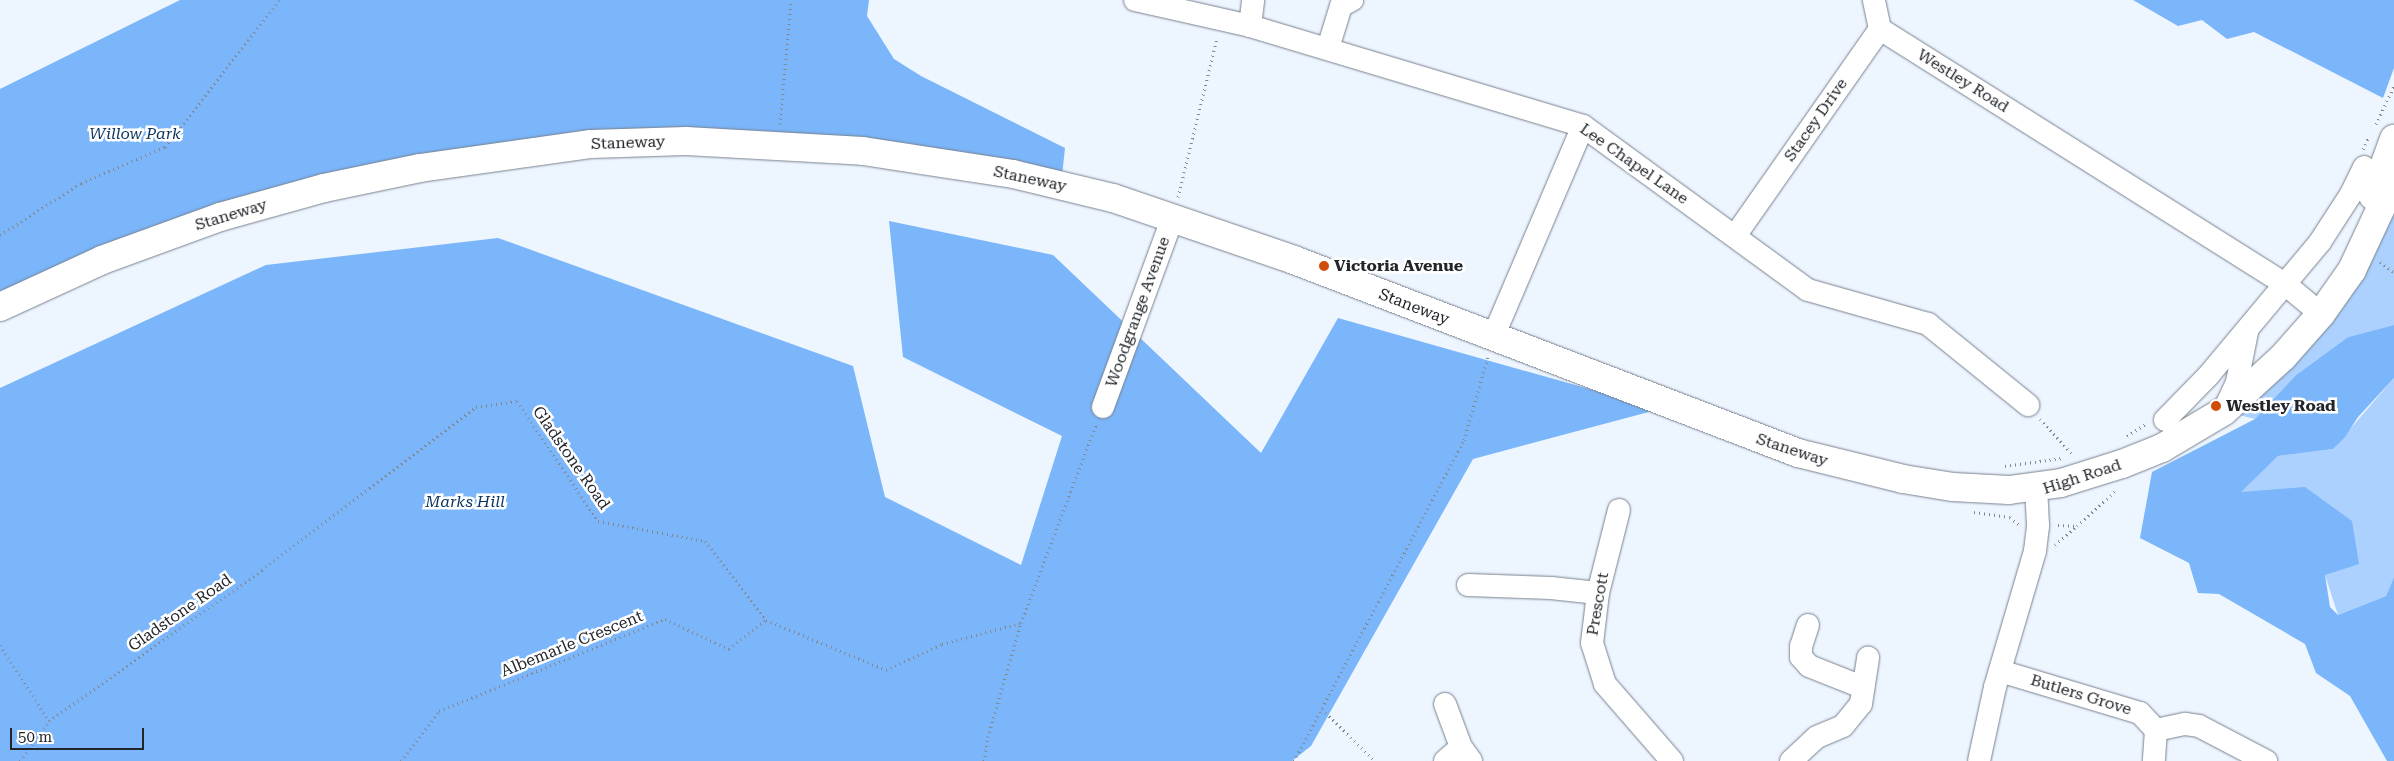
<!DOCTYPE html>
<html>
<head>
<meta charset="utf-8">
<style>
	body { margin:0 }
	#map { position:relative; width:2394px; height:761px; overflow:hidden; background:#edf5ff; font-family:"Roboto Serif",serif }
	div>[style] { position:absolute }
	.green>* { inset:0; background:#acd1fe }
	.forest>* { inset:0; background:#7bb5fa }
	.path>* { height:3px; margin-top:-1.5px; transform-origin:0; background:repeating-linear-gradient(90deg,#82878f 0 1px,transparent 0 5px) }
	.roads { filter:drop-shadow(0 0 1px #78818c) drop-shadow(0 0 1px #78818c) }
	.minor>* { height:22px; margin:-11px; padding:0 11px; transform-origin:11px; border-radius:11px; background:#fff }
	.major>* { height:28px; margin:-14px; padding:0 14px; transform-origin:14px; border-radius:14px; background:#fff }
	.dots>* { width:14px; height:14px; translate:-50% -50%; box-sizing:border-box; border:2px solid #fff; border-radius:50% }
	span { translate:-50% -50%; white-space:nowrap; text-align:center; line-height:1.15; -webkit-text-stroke:5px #fff; paint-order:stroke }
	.street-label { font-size:16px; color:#22252a }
	.park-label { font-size:16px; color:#0b345f; font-style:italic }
	.poi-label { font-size:16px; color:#22252a; font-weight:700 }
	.left { translate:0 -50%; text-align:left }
	.scale { position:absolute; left:10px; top:728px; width:134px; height:22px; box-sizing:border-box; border:2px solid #22252a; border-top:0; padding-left:6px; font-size:15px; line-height:18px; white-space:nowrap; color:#22252a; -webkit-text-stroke:4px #fff; paint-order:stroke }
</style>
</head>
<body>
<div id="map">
	<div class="green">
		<div style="clip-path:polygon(2394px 180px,2394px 325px,2348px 337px,2296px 375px,2255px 419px,2224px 411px,2283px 357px)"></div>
		<div style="clip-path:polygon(2394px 378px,2394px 577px,2386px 596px,2338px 615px,2325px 575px,2240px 492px,2278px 456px,2333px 449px)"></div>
	</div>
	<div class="forest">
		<div style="clip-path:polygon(180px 0,869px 0,867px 16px,894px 59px,921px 76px,1065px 148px,1061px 185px,686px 141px,324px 188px,0 307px,0 89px)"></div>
		<div style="clip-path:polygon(2133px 0,2394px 0,2394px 68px,2383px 98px,2254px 32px,2227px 39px,2202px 20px,2178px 26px)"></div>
		<div style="clip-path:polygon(889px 221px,1053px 255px,1261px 453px,1338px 318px,1660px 409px,1473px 459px,1311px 746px,1292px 761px,0 761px,0 388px,266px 265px,498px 238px,853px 366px,885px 497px,1021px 565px,1062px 436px,903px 357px)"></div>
		<div style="clip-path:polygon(2394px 325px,2394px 378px,2358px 417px,2345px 437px,2333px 449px,2278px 456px,2241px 492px,2305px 487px,2352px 521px,2359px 564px,2325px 575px,2330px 607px,2338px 615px,2386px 596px,2394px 577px,2394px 761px,2387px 761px,2350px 696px,2316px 673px,2305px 644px,2219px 594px,2198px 593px,2189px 563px,2140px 538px,2152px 472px,2255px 419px,2296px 375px,2348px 337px)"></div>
	</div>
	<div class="path">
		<div style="left:780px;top:124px;width:124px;rotate:-84.9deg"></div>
		<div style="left:2376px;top:124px;width:42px;rotate:-64.7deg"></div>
		<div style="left:2363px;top:149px;width:14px;rotate:-65deg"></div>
		<div style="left:1178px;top:197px;width:164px;rotate:-76.2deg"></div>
		<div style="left:0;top:235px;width:96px;rotate:-32.7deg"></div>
		<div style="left:81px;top:183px;width:91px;rotate:-23.2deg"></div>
		<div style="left:165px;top:147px;width:187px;rotate:-52deg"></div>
		<div style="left:2380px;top:262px;width:17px;rotate:36deg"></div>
		<div style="left:2040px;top:419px;width:50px;rotate:47.4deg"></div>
		<div style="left:2127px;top:436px;width:24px;rotate:-33deg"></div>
		<div style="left:2005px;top:466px;width:57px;rotate:-8.1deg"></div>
		<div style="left:1974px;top:512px;width:36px;rotate:8deg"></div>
		<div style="left:2010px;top:517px;width:11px;rotate:41deg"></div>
		<div style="left:2058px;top:525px;width:19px;rotate:3deg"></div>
		<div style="left:2077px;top:526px;width:52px;rotate:-42.6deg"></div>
		<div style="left:2055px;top:545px;width:29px;rotate:-41deg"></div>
		<div style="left:0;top:645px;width:90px;rotate:57.2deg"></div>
		<div style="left:1322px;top:709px;width:74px;rotate:44.5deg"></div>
		<div style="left:20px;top:761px;width:49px;rotate:-54.1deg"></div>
		<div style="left:49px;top:721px;width:261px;rotate:-35.3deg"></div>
		<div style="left:262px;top:570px;width:269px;rotate:-37.3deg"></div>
		<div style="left:476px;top:407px;width:41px;rotate:-8.3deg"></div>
		<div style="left:517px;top:401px;width:145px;rotate:56deg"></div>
		<div style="left:598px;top:521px;width:109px;rotate:10.6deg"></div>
		<div style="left:705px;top:541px;width:100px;rotate:52.3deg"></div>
		<div style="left:766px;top:620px;width:130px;rotate:22.6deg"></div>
		<div style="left:886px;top:670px;width:62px;rotate:-24.9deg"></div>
		<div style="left:942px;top:644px;width:82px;rotate:-14.9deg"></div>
		<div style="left:401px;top:761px;width:63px;rotate:-52.8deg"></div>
		<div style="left:439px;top:711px;width:244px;rotate:-22.2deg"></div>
		<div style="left:665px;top:619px;width:71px;rotate:25.1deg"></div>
		<div style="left:729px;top:649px;width:47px;rotate:-38.1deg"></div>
		<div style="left:984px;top:761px;width:24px;rotate:-81deg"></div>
		<div style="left:988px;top:737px;width:119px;rotate:-73.9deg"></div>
		<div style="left:1021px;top:623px;width:212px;rotate:-69.3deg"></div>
		<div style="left:1294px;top:761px;width:363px;rotate:-62.1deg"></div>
		<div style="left:1464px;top:440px;width:86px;rotate:-73.9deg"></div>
	</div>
	<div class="roads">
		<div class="minor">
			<div style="left:1135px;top:0;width:118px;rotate:12.7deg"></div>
			<div style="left:1250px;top:26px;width:348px;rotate:16.7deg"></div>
			<div style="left:1583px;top:126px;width:278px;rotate:36.1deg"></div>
			<div style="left:1808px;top:290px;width:125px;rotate:15.8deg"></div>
			<div style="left:1928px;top:324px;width:129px;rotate:39deg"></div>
			<div style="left:1250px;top:26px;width:26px;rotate:-83deg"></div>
			<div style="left:1880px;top:29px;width:479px;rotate:32.2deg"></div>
			<div style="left:2285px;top:284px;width:47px;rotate:39.8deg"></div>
			<div style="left:1328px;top:48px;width:44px;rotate:-72.8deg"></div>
			<div style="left:1341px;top:6px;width:13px;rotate:-29deg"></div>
			<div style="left:1735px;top:236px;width:253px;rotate:-55deg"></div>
			<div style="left:1880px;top:29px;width:30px;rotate:-102deg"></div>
			<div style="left:1493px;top:337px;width:229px;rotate:-66.9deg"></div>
			<div style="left:2226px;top:406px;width:26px;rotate:-65deg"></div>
			<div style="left:2237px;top:382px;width:51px;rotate:-78.7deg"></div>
			<div style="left:1103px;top:407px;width:202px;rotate:-69.8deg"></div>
			<div style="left:2165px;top:420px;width:62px;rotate:-45.7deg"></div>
			<div style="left:2208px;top:376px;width:175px;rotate:-50.1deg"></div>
			<div style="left:2320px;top:242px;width:57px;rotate:-57.1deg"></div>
			<div style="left:2351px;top:194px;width:30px;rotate:-64deg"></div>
			<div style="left:1619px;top:510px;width:86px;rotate:104.2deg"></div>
			<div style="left:1598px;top:593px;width:50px;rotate:96.8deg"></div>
			<div style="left:1592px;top:643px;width:43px;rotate:72.4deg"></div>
			<div style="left:1605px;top:684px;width:102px;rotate:49deg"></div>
			<div style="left:1468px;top:585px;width:83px;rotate:2.1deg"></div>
			<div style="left:1551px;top:588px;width:47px;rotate:6.1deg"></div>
			<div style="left:1808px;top:625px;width:22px;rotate:108deg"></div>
			<div style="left:1801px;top:646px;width:11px;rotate:90deg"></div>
			<div style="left:1801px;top:657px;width:12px;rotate:48deg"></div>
			<div style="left:1809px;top:666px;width:57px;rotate:21.6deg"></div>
			<div style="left:2000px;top:671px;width:146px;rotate:16.7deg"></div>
			<div style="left:2140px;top:713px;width:23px;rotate:47deg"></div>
			<div style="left:2156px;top:730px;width:31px;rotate:94deg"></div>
			<div style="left:1445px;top:704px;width:46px;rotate:69.6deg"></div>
			<div style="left:1461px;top:747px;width:17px;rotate:54deg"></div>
			<div style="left:2156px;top:730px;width:30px;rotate:-12deg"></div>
			<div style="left:2185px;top:724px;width:14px;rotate:8deg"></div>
			<div style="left:2199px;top:726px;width:76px;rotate:27.6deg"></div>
			<div style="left:1445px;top:761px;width:21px;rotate:-41deg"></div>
			<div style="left:1791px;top:761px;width:35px;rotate:-43deg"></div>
			<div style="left:1817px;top:737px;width:28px;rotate:-23deg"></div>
			<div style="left:1843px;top:726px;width:28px;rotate:-51deg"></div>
			<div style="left:1861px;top:704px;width:47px;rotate:-81.3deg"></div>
			<div style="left:1979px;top:761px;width:76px;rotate:-77.8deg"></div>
			<div style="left:1995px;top:687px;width:142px;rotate:-73.6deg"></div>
			<div style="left:2035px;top:551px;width:26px;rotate:-83deg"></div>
			<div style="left:2038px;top:525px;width:37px;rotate:-93deg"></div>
		</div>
		<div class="major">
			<div style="left:2373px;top:196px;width:61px;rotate:-69.8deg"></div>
			<div style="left:0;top:307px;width:112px;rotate:-24.7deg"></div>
			<div style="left:102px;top:260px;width:126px;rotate:-20deg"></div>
			<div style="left:220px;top:217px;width:108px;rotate:-15.6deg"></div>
			<div style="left:324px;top:188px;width:98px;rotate:-11.8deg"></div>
			<div style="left:420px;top:168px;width:173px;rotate:-8deg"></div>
			<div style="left:591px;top:144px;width:95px;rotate:-1.8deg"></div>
			<div style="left:686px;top:141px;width:177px;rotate:3.2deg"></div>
			<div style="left:863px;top:151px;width:152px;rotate:8.7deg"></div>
			<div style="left:1013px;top:174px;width:103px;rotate:13.5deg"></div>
			<div style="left:1113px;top:198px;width:191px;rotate:18.9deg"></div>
			<div style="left:1294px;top:260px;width:540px;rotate:20.95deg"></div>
			<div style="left:1798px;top:453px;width:108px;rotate:13.9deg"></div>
			<div style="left:1903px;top:479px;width:51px;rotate:9.1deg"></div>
			<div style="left:1953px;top:487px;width:56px;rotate:3.1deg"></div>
			<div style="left:2009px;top:490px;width:52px;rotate:-7.7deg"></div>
			<div style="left:2061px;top:483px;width:64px;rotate:-17.3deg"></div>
			<div style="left:2122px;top:464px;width:43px;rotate:-21.8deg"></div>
			<div style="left:2162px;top:448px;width:72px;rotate:-30.8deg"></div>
			<div style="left:2224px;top:411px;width:80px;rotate:-42.5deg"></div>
			<div style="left:2283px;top:357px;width:57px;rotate:-48.5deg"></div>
			<div style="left:2321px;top:314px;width:54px;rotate:-54.8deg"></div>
			<div style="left:2352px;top:270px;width:99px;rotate:-65deg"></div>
		</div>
	</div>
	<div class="dots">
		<div style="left:1324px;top:266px;background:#d14c09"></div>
		<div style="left:2216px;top:406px;background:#d14c09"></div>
	</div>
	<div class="street-label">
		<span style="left:1963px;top:81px;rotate:32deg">Westley Road</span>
		<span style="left:1816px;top:120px;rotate:-55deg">Stacey Drive</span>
		<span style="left:628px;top:143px;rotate:-2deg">Staneway</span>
		<span style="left:1634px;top:164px;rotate:35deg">Lee Chapel Lane</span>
		<span style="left:1030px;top:179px;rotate:12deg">Staneway</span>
		<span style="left:231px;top:215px;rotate:-17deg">Staneway</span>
		<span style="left:1414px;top:307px;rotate:21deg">Staneway</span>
		<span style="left:1138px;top:312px;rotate:-70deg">Woodgrange Avenue</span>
		<span style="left:1792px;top:450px;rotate:18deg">Staneway</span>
		<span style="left:571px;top:458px;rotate:55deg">Gladstone Road</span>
		<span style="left:2082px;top:477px;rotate:-18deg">High Road</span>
		<span style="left:1598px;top:604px;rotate:-80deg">Prescott</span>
		<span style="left:180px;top:613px;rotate:-35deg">Gladstone Road</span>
		<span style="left:572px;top:644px;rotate:-22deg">Albemarle Crescent</span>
		<span style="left:2081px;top:695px;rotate:17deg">Butlers Grove</span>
	</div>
	<div class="park-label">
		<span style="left:135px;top:134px">Willow Park</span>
		<span style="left:465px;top:502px">Marks Hill</span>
	</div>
	<div class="poi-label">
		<span class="left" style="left:1334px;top:266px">Victoria Avenue</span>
		<span class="left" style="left:2226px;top:406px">Westley Road</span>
	</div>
	<div class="scale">50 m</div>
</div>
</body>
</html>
